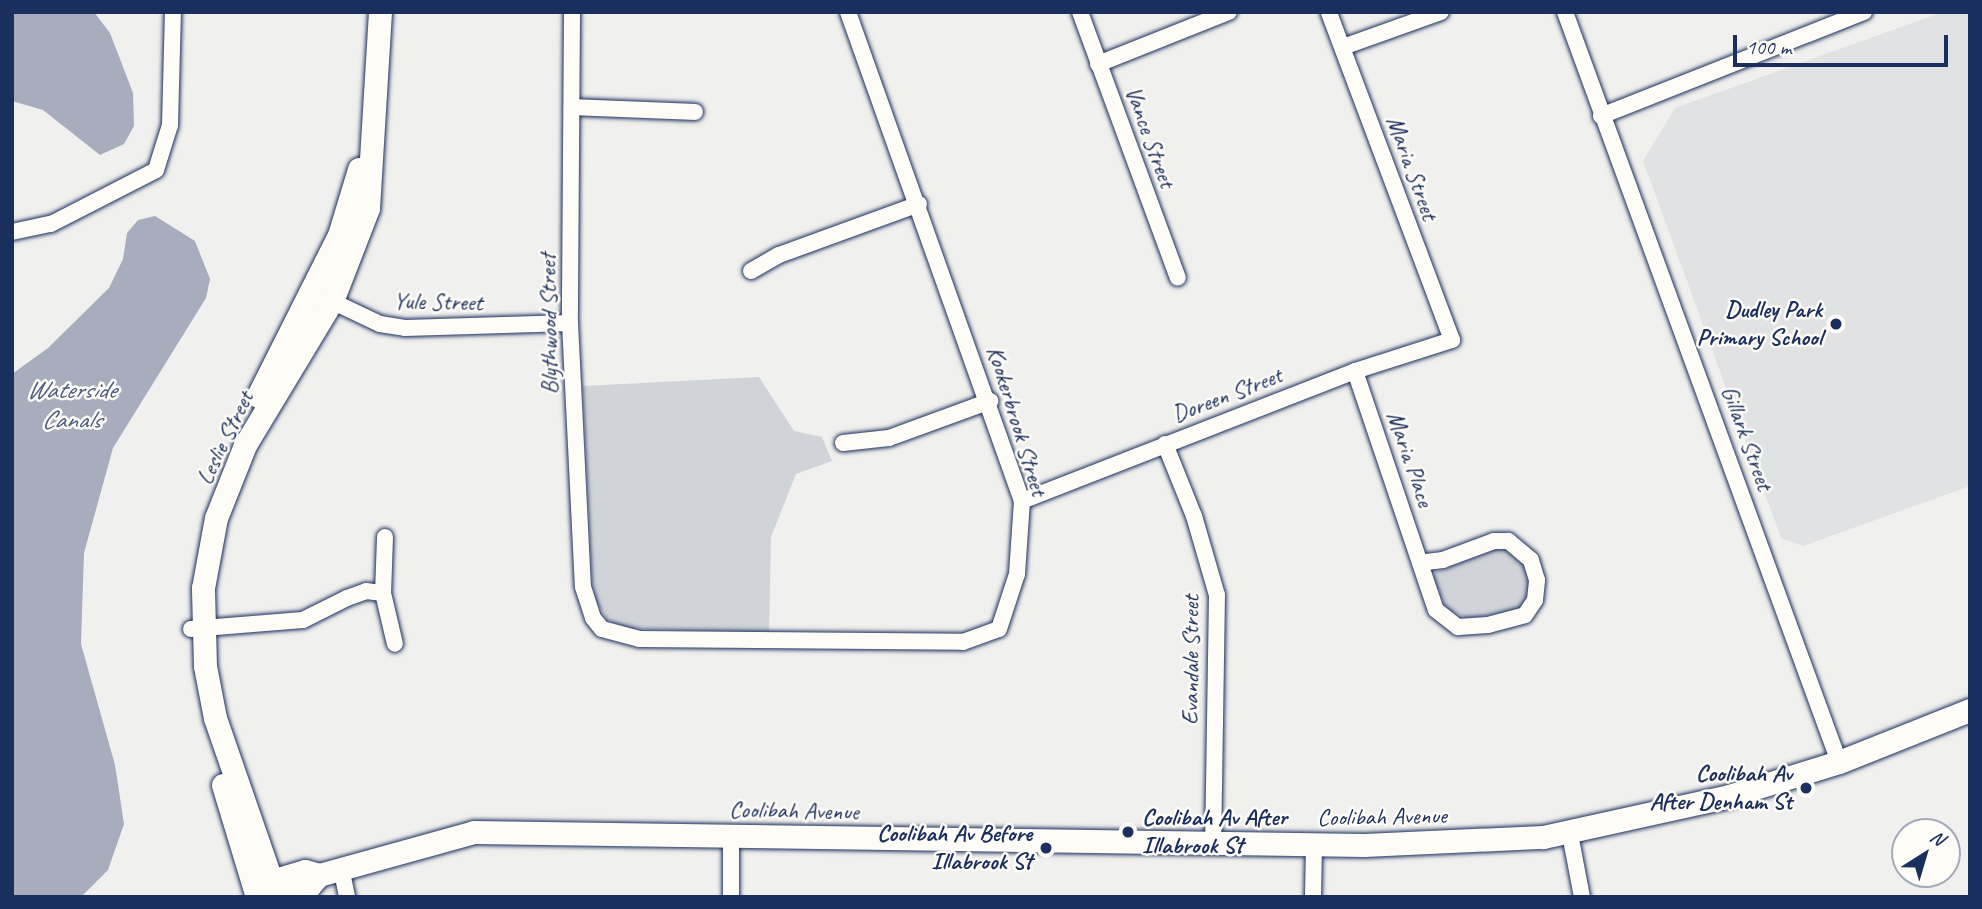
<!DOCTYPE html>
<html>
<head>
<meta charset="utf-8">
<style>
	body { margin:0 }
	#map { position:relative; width:1982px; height:909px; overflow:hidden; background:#f0f0ee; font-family:Caveat,sans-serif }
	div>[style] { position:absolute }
	.built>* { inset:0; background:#e0e2e3 }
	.green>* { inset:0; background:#d0d3d8 }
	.water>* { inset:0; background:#a7adbd }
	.roads { filter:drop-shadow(0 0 2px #1b2f5e) drop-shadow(0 0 2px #1b2f5e) }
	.street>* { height:16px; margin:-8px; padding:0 8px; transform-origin:8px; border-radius:8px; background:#fdfcf7 }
	.secondary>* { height:23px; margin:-11.5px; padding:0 11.5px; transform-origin:11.5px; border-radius:11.5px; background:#fdfcf7 }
	.dots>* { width:19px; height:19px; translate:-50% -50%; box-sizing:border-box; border:4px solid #fdfcf7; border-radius:50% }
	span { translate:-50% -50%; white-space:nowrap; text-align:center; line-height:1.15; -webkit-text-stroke:5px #fdfcf7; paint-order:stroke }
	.street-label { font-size:24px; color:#1b2f5e }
	.poi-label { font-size:24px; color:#1b2f5e; font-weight:700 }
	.right { translate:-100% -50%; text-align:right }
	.left { translate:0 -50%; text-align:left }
	.water-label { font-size:26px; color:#4c5b7f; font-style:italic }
	.frame { position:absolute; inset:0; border:14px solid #1b2f5e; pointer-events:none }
	.north { position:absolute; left:1891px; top:818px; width:70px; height:70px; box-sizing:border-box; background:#fdfcf7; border:2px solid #a3aaba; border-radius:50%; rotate:37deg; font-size:19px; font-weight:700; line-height:28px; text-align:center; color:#1b2f5e }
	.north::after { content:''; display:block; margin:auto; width:24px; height:32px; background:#1b2f5e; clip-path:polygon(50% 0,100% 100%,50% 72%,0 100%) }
	.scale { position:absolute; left:1733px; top:35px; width:215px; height:32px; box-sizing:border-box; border:4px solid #1b2f5e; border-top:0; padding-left:9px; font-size:21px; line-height:24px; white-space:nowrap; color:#1b2f5e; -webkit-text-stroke:5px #fdfcf7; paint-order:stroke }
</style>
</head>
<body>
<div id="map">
	<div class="built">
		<div style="clip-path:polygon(1943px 12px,1970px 12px,1970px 486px,1803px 546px,1781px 538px,1643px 161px,1675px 108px)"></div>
	</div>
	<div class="green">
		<div style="clip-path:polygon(759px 377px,794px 431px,822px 437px,832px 461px,796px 474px,771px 537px,769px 633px,624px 628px,607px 619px,596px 601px,592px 579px,583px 386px)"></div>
		<div style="clip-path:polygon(1502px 547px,1523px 561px,1529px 574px,1530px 596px,1522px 609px,1468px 619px,1446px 608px,1433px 579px,1436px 572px)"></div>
	</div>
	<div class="water">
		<div style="clip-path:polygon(12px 12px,94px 12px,110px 33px,133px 93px,134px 126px,124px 144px,100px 155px,43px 110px,12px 101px)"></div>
		<div style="clip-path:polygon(155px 216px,195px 241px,210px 279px,206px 298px,113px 448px,84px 553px,81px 644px,115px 765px,124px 824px,108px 870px,81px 897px,12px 897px,12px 374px,48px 348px,109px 288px,123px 259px,127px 233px,138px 220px)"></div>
	</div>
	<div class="roads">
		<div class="street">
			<div style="left:572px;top:12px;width:311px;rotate:90.4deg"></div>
			<div style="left:570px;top:323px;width:264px;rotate:87.2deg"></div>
			<div style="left:583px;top:587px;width:33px;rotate:72deg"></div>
			<div style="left:593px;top:618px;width:14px;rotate:51deg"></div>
			<div style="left:602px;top:629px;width:38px;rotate:15deg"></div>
			<div style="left:639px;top:639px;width:324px;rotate:0.5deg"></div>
			<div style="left:963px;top:642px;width:38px;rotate:-20deg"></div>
			<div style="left:999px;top:629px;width:58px;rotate:-71.9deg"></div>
			<div style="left:1017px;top:574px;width:73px;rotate:-86.1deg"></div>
			<div style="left:1022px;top:501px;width:519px;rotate:-109.59deg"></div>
			<div style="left:1080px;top:12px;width:283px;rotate:69.8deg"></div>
			<div style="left:1565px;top:12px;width:798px;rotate:69.93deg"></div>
			<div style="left:1343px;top:47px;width:104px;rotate:-19.7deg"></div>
			<div style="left:1098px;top:64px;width:141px;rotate:-21.7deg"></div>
			<div style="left:572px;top:107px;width:123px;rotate:2.3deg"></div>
			<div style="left:1601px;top:116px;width:283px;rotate:-21.6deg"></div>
			<div style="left:12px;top:232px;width:40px;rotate:-12deg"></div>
			<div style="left:51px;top:224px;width:118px;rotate:-27.2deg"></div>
			<div style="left:156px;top:170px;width:47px;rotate:-72.7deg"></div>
			<div style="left:170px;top:125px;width:113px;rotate:-88.5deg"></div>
			<div style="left:751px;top:271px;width:32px;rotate:-30deg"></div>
			<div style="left:779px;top:255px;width:149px;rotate:-20deg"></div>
			<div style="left:323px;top:297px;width:63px;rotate:25.3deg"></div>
			<div style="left:380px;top:324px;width:25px;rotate:9deg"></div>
			<div style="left:405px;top:328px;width:165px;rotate:-1.7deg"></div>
			<div style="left:1355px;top:371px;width:252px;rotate:71.3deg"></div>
			<div style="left:1436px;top:610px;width:28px;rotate:38deg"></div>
			<div style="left:1458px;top:627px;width:30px;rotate:-4deg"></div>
			<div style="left:1488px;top:625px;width:38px;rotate:-15deg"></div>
			<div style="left:1525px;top:615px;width:18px;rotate:-56deg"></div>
			<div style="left:1535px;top:600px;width:20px;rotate:-84deg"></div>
			<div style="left:1537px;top:580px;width:21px;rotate:-107deg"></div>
			<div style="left:1531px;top:560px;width:30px;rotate:-140deg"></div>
			<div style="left:1508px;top:541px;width:14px;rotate:180deg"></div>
			<div style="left:1494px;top:541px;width:54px;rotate:159.6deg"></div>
			<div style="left:1443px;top:560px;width:23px;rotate:173deg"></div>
			<div style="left:843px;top:443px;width:46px;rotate:-6.2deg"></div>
			<div style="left:889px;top:438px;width:108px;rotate:-20.1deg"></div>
			<div style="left:1165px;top:444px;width:78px;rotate:68.1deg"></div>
			<div style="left:1194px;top:516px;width:82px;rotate:73.8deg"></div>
			<div style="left:1217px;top:595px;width:248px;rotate:90.9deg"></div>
			<div style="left:1022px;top:501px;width:357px;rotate:-21.3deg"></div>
			<div style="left:1355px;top:371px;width:102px;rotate:-17.7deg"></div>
			<div style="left:1452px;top:340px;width:350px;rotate:-110.6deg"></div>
			<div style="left:385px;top:537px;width:56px;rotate:92deg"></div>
			<div style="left:383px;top:593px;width:52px;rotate:76.8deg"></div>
			<div style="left:191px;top:629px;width:112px;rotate:-4.6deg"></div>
			<div style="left:303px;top:620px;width:49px;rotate:-26.6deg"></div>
			<div style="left:347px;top:598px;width:20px;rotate:-20deg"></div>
			<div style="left:366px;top:591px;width:17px;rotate:7deg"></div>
			<div style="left:1570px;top:834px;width:64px;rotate:79.2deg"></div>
			<div style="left:731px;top:837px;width:60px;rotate:90deg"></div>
			<div style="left:341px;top:868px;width:30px;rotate:78deg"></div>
			<div style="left:1313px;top:897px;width:52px;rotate:-88.9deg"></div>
		</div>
		<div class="secondary">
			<div style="left:258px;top:396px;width:180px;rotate:-63.3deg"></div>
			<div style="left:339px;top:235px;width:69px;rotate:-73.1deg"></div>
			<div style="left:223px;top:785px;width:117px;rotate:73.1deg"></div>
			<div style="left:258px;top:885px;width:49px;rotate:-16.6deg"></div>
			<div style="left:305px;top:871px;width:15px;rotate:16deg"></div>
			<div style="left:274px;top:897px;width:37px;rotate:-17deg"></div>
			<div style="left:309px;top:886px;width:15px;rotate:-48deg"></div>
			<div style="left:319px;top:875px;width:161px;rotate:-15.5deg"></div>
			<div style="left:474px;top:832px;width:890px;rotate:0.84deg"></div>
			<div style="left:1364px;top:845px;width:179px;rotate:-2.6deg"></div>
			<div style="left:1543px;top:837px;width:190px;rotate:-12.4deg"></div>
			<div style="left:1729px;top:796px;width:115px;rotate:-17.2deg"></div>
			<div style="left:1839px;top:762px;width:141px;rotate:-21.7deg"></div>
			<div style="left:277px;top:897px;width:189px;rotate:-109.1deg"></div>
			<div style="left:215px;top:718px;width:53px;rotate:-100.9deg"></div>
			<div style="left:205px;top:666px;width:78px;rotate:-91.5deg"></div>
			<div style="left:203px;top:588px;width:71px;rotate:-79.5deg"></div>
			<div style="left:216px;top:518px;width:79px;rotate:-68.3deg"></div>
			<div style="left:245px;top:445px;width:168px;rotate:-58.9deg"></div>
			<div style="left:332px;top:301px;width:100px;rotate:-68.8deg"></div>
			<div style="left:368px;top:208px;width:196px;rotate:-86.5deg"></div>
		</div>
	</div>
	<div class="dots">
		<div style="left:1836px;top:324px;background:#1b2f5e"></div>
		<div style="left:1806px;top:788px;background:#1b2f5e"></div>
		<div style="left:1128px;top:832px;background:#1b2f5e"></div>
		<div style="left:1046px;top:848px;background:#1b2f5e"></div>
	</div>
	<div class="street-label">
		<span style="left:1150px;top:137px;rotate:70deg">Vance Street</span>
		<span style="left:1412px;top:168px;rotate:70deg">Maria Street</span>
		<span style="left:438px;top:302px;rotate:1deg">Yule Street</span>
		<span style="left:549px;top:324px;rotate:-91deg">Blythwood Street</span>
		<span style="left:1227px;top:395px;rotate:-21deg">Doreen Street</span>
		<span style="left:1017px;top:421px;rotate:73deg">Kookerbrook Street</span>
		<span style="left:225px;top:438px;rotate:-64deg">Leslie Street</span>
		<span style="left:1747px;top:438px;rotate:70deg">Gillark Street</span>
		<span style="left:1410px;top:459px;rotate:71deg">Maria Place</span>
		<span style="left:1191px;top:660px;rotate:-90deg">Evandale Street</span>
		<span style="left:794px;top:811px;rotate:1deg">Coolibah Avenue</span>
		<span style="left:1382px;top:817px;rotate:-1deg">Coolibah Avenue</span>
	</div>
	<div class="poi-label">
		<span class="right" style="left:1822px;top:324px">Dudley Park<br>Primary School</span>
		<span class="right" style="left:1792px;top:788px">Coolibah Av<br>After Denham St</span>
		<span class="left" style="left:1142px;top:832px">Coolibah Av After<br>Illabrook St</span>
		<span class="right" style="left:1032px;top:848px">Coolibah Av Before<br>Illabrook St</span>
	</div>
	<div class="water-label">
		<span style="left:71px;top:405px">Waterside<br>Canals</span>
	</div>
	<div class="frame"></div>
	<div class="north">N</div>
	<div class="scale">100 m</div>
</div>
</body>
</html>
